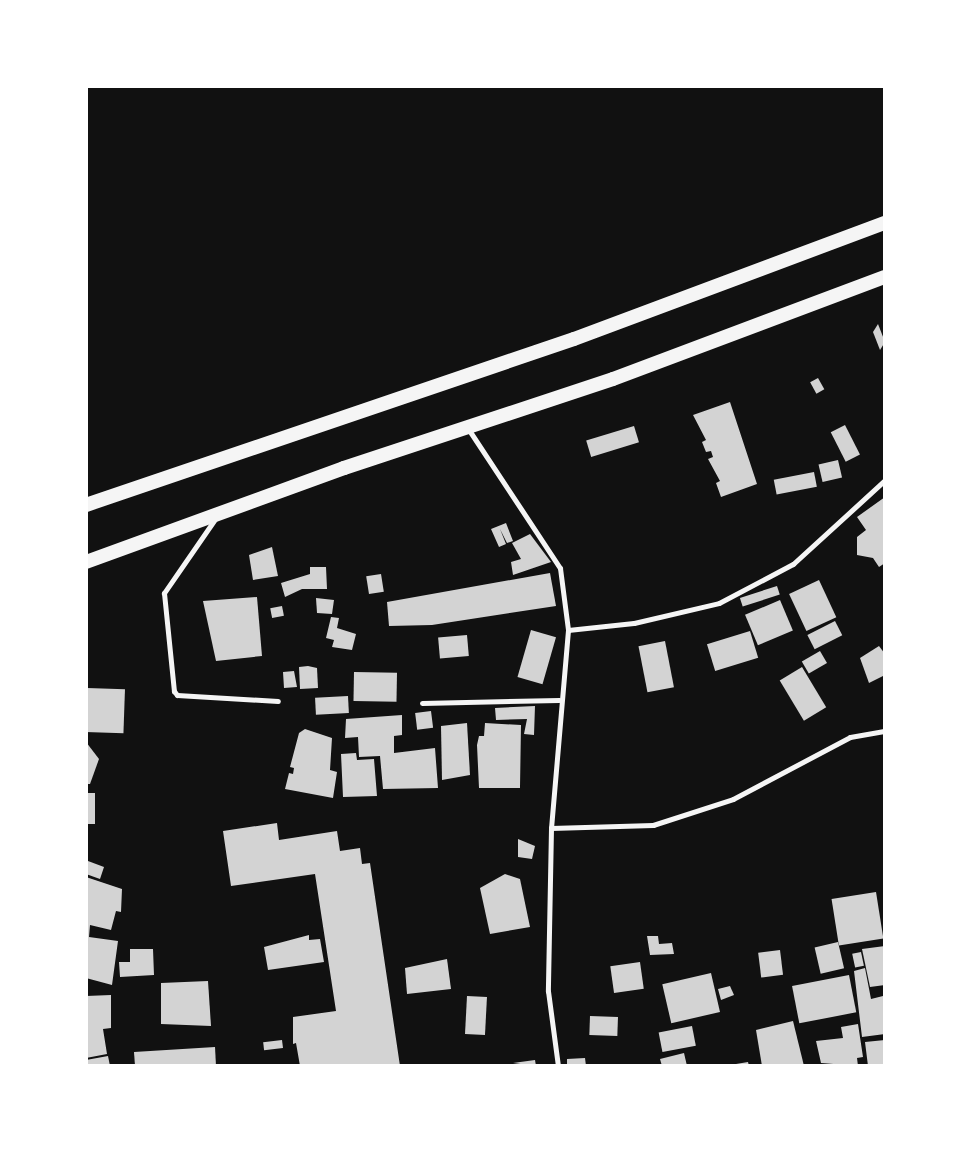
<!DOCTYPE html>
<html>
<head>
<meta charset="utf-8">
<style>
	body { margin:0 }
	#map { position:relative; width:971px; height:1152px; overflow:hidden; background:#111; font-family:Poppins,sans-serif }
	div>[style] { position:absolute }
	.building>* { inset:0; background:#d3d3d3; transform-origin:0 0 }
	.minor>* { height:5px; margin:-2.5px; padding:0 2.5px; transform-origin:2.5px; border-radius:2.5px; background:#f5f5f5 }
	.trunk>* { height:14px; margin:-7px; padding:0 7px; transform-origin:7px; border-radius:7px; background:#f5f5f5 }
	span { translate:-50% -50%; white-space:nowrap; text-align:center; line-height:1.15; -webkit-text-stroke:5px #fff; paint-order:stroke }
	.frame { position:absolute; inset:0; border:88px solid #fff; pointer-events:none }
</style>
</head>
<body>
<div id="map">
	<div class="building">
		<div style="clip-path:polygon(878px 324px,885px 342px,880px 350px,873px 332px)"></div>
		<div style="left:818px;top:378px;width:13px;height:9px;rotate:61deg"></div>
		<div style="clip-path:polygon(730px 402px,757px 484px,721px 497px,716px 483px,720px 481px,708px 459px,713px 457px,711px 451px,706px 452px,702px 442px,706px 440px,693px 415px)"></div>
		<div style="left:845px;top:425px;width:33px;height:16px;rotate:63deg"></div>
		<div style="left:634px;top:426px;width:17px;height:50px;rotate:73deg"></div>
		<div style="left:838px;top:460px;width:18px;height:20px;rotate:77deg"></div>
		<div style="left:814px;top:472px;width:15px;height:41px;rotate:79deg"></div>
		<div style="clip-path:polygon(885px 497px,885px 563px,879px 567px,873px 558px,857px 555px,857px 537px,866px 530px,857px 517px)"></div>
		<div style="clip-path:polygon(506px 523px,513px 541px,507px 543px,500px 529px,506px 544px,499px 547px,491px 529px)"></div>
		<div style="clip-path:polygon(530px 534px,551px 562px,513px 575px,511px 562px,521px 559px,512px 543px)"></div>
		<div style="clip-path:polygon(272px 547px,278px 576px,253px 580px,249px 555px)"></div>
		<div style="clip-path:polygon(310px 567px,326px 567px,327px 589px,302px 589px,285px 597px,281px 583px,310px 574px)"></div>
		<div style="clip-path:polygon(550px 573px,556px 606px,432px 625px,389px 626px,387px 602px)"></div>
		<div style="left:381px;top:574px;width:18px;height:15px;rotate:81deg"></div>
		<div style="left:819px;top:580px;width:41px;height:33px;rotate:65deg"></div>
		<div style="left:777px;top:586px;width:9px;height:39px;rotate:72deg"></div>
		<div style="clip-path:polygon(257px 597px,262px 656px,216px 661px,203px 601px)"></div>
		<div style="clip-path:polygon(316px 598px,334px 600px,332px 614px,317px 613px)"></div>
		<div style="left:780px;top:600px;width:33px;height:38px;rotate:67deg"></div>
		<div style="left:282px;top:606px;width:10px;height:12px;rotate:79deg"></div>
		<div style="clip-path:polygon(331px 617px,339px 618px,337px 628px,356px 634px,352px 650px,332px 647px,334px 640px,326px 638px)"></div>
		<div style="left:835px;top:621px;width:16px;height:31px;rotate:63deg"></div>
		<div style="left:531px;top:630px;width:26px;height:49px;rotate:16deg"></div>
		<div style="left:750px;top:631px;width:28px;height:45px;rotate:73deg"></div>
		<div style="left:467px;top:635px;width:21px;height:29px;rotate:85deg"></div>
		<div style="left:665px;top:641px;width:47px;height:27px;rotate:79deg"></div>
		<div style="clip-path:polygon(879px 646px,885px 654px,885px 675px,869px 683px,860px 658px)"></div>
		<div style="left:820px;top:651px;width:14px;height:21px;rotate:60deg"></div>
		<div style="clip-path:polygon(308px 666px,317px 668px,318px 688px,300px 689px,299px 667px)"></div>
		<div style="left:802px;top:667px;width:47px;height:26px;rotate:59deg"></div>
		<div style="clip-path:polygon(294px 671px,297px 687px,284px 688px,283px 672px)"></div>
		<div style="left:354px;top:672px;width:43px;height:29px;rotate:1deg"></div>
		<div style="left:87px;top:688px;width:38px;height:44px;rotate:2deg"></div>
		<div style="left:348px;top:696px;width:17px;height:33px;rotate:87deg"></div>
		<div style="clip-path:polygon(535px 706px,534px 735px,524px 734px,527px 719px,496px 720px,495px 708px)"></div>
		<div style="left:431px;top:711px;width:17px;height:16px;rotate:83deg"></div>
		<div style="clip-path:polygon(402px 715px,402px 735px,394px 736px,394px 753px,435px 748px,438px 788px,383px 789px,380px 756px,359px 757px,358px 737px,345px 738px,346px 719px)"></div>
		<div style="clip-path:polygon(467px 723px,470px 775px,442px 780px,441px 726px)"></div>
		<div style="clip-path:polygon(485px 723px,521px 725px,520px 788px,479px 788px,477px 745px,479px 736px,484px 736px)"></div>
		<div style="clip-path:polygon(305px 729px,332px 738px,330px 770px,337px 772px,333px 798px,285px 789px,289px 773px,293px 774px,294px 768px,290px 767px,299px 733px)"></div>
		<div style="clip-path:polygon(86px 742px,99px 759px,90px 784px,86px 784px)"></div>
		<div style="clip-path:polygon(356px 753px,357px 760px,374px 759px,377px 796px,343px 797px,341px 754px)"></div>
		<div style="left:86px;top:793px;width:9px;height:31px"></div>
		<div style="clip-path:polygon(277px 823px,279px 840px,337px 831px,340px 851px,360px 848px,362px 864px,370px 863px,400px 1066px,300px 1066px,296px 1043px,293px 1044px,293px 1017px,336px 1011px,315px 874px,231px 886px,223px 831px)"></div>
		<div style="clip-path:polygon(518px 839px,535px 846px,532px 859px,518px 857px)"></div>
		<div style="clip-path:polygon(88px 861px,104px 867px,100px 879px,86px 874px)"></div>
		<div style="clip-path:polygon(505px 874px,520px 879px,530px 927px,490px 934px,480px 888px)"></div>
		<div style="clip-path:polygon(86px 877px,122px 889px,121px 912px,116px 911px,111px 930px,90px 925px,89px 937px,118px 941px,112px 985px,86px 978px)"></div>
		<div style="left:876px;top:892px;width:47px;height:45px;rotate:81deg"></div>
		<div style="clip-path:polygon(309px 935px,309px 940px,320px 939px,324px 962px,268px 970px,264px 947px)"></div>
		<div style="clip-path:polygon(647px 936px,658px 936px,659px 944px,672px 943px,674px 954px,650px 955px)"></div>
		<div style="left:838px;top:942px;width:27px;height:24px;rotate:77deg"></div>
		<div style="clip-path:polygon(885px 946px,885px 985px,870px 987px,862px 949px)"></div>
		<div style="clip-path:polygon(130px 949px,153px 949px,154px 975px,120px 977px,119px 962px,130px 962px)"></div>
		<div style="left:780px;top:950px;width:25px;height:22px;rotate:83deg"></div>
		<div style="left:861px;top:952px;width:14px;height:9px;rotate:78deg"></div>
		<div style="clip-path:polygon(447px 959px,451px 989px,407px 994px,405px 968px)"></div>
		<div style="left:640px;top:962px;width:27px;height:30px;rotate:82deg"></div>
		<div style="clip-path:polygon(865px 968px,871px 999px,883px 996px,885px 1034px,862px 1037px,854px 971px)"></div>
		<div style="left:711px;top:973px;width:40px;height:50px;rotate:77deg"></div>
		<div style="left:849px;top:975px;width:38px;height:58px;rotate:79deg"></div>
		<div style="clip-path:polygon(208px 981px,211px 1026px,161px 1024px,161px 983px)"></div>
		<div style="clip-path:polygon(730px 986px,734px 995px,721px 1000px,718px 989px)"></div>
		<div style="clip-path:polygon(111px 995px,111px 1028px,103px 1029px,107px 1054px,86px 1058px,86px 996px)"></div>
		<div style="left:467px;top:996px;width:20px;height:38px;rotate:3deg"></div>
		<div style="left:590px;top:1016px;width:28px;height:19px;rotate:2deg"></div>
		<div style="clip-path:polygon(793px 1021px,804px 1066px,762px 1066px,756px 1030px)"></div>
		<div style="clip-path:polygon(858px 1024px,863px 1057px,857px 1058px,858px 1066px,821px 1063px,816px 1041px,843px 1038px,841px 1027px)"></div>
		<div style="left:692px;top:1026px;width:20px;height:34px;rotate:79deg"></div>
		<div style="left:282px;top:1040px;width:8px;height:19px;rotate:83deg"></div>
		<div style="clip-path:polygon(885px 1040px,885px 1066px,868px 1066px,865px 1042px)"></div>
		<div style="clip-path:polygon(215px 1047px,216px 1066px,135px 1066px,134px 1052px)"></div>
		<div style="clip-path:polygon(684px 1053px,687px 1066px,662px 1066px,660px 1059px)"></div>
		<div style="clip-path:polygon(108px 1056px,110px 1066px,86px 1066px,86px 1060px)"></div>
		<div style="clip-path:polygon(585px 1058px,586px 1066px,567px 1066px,567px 1059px)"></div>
		<div style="clip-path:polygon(535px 1060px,536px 1066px,513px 1063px)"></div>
		<div style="clip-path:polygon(748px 1062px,749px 1066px,730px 1066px,730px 1065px)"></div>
	</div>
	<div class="minor">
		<div style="left:467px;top:427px;width:169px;rotate:56.6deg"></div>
		<div style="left:560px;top:568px;width:63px;rotate:82.6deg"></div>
		<div style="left:568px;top:630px;width:199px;rotate:94.9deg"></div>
		<div style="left:551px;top:828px;width:163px;rotate:91.1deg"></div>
		<div style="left:548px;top:991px;width:76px;rotate:82.4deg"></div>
		<div style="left:215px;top:519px;width:90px;rotate:124.6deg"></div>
		<div style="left:164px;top:593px;width:99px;rotate:84.2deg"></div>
		<div style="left:174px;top:691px;width:5px;rotate:53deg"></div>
		<div style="left:177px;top:695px;width:101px;rotate:3.4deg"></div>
		<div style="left:568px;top:630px;width:66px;rotate:-6.1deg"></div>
		<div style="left:634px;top:623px;width:87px;rotate:-13.2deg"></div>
		<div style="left:719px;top:603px;width:84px;rotate:-27.8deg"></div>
		<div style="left:793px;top:564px;width:125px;rotate:-42.4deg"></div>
		<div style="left:422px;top:703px;width:137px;rotate:-1.3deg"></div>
		<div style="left:551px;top:828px;width:102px;rotate:-1.7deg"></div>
		<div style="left:653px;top:825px;width:84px;rotate:-18deg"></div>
		<div style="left:733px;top:799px;width:132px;rotate:-27.9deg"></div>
		<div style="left:850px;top:737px;width:36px;rotate:-10deg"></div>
	</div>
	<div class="trunk">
		<div style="left:86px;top:505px;width:515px;rotate:-18.79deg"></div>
		<div style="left:574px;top:339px;width:332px;rotate:-20.5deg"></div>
		<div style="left:86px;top:562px;width:275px;rotate:-20deg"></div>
		<div style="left:344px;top:468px;width:283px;rotate:-18.3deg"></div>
		<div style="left:613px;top:379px;width:290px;rotate:-20.6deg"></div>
	</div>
	<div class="frame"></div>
</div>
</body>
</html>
